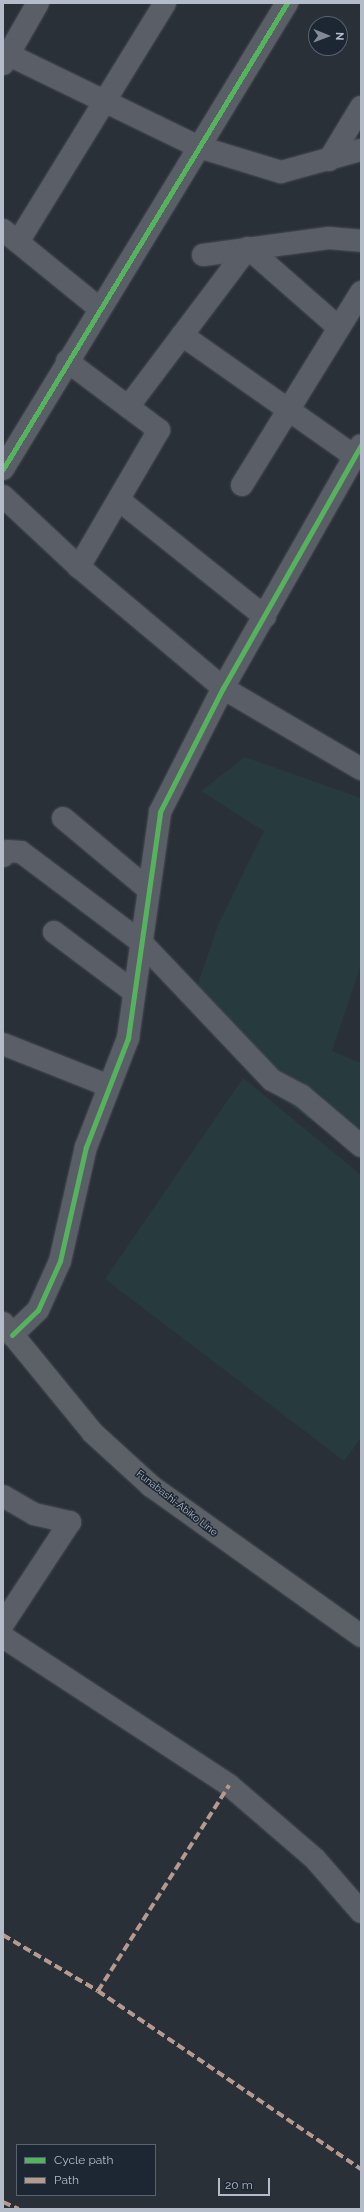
<!DOCTYPE html>
<html>
<head>
<meta charset="utf-8">
<style>
	body { margin:0 }
	#map { position:relative; width:364px; height:2212px; overflow:hidden; background:#2a3038; font-family:Raleway,sans-serif }
	div>[style] { position:absolute }
	.green>* { inset:0; background:#273a3e }
	.roads { filter:drop-shadow(0 0 1px #484c53) drop-shadow(0 0 1px #484c53) }
	.minor>* { height:22px; margin:-11px; padding:0 11px; transform-origin:11px; border-radius:11px; background:#5a5e66 }
	.major>* { height:22px; margin:-11px; padding:0 11px; transform-origin:11px; border-radius:11px; background:#5c6168 }
	.quiet>* { height:4px; margin-top:-2px; transform-origin:0; background:repeating-linear-gradient(90deg,#b69a8f 0 8px,transparent 0 12px) }
	.cycleway>* { height:5px; margin:-2.5px; padding:0 2.5px; transform-origin:2.5px; border-radius:2.5px; background:#56b35d }
	span { translate:-50% -50%; white-space:nowrap; text-align:center; line-height:1.15; -webkit-text-stroke:3px #1d2633; paint-order:stroke }
	.street-label { font-size:10px; color:#b4bcc9 }
	.frame { position:absolute; inset:0; border:4px solid #b4bcc9; pointer-events:none }
	.legend { position:absolute; left:16px; top:2144px; width:140px; height:52px; box-sizing:border-box; background:#1d2633; border:1px solid #59626f; margin:0; padding:5px 7px; list-style:none; font-size:12px; color:#b4bcc9 }
	.legend li { display:flex; align-items:center; gap:8px; height:20px }
	.legend b { width:20px; border:1px solid #59626f }
	.north { position:absolute; left:308px; top:16px; width:40px; height:40px; box-sizing:border-box; background:#1d2633; border:1px solid #59626f; border-radius:50%; rotate:91deg; font-size:11px; font-weight:700; line-height:16px; text-align:center; color:#b4bcc9 }
	.north::after { content:''; display:block; margin:auto; width:14px; height:18px; background:#848b96; clip-path:polygon(50% 0,100% 100%,50% 72%,0 100%) }
	.scale { position:absolute; left:218px; top:2178px; width:52px; height:18px; box-sizing:border-box; border:2px solid #b4bcc9; border-top:0; padding-left:5px; font-size:12px; line-height:14px; white-space:nowrap; color:#b4bcc9; -webkit-text-stroke:3px #1d2633; paint-order:stroke }
</style>
</head>
<body>
<div id="map">
	<div class="green">
		<div style="clip-path:polygon(245px 757px,361px 798px,361px 964px,332px 1051px,361px 1063px,361px 1155px,292px 1107px,191px 1004px,218px 925px,264px 831px,201px 791px)"></div>
		<div style="clip-path:polygon(243px 1078px,361px 1175px,361px 1438px,344px 1461px,105px 1279px)"></div>
	</div>
	<div class="roads">
		<div class="minor">
			<div style="left:3px;top:52px;width:218px;rotate:25.9deg"></div>
			<div style="left:199px;top:147px;width:86px;rotate:17deg"></div>
			<div style="left:281px;top:172px;width:83px;rotate:-15.4deg"></div>
			<div style="left:3px;top:64px;width:70px;rotate:-60.2deg"></div>
			<div style="left:329px;top:160px;width:62px;rotate:-58.9deg"></div>
			<div style="left:3px;top:230px;width:124px;rotate:39.1deg"></div>
			<div style="left:18px;top:242px;width:281px;rotate:-58.4deg"></div>
			<div style="left:203px;top:255px;width:127px;rotate:-7.7deg"></div>
			<div style="left:329px;top:238px;width:32px;rotate:5deg"></div>
			<div style="left:182px;top:335px;width:210px;rotate:35.1deg"></div>
			<div style="left:67px;top:361px;width:115px;rotate:36.9deg"></div>
			<div style="left:159px;top:430px;width:159px;rotate:120.3deg"></div>
			<div style="left:128px;top:407px;width:199px;rotate:-53deg"></div>
			<div style="left:248px;top:248px;width:121px;rotate:41.3deg"></div>
			<div style="left:3px;top:469px;width:546px;rotate:-58.64deg"></div>
			<div style="left:242px;top:485px;width:227px;rotate:-58.3deg"></div>
			<div style="left:3px;top:496px;width:104px;rotate:43.1deg"></div>
			<div style="left:79px;top:567px;width:188px;rotate:40deg"></div>
			<div style="left:223px;top:688px;width:160px;rotate:30.4deg"></div>
			<div style="left:119px;top:500px;width:187px;rotate:38.7deg"></div>
			<div style="left:63px;top:818px;width:112px;rotate:39.9deg"></div>
			<div style="left:3px;top:856px;width:6px;rotate:-51deg"></div>
			<div style="left:7px;top:851px;width:14px;rotate:4deg"></div>
			<div style="left:21px;top:852px;width:150px;rotate:36.9deg"></div>
			<div style="left:141px;top:942px;width:190px;rotate:46.5deg"></div>
			<div style="left:272px;top:1080px;width:34px;rotate:28deg"></div>
			<div style="left:302px;top:1096px;width:77px;rotate:40.3deg"></div>
			<div style="left:54px;top:932px;width:100px;rotate:36.9deg"></div>
			<div style="left:3px;top:1044px;width:114px;rotate:21.6deg"></div>
			<div style="left:12px;top:1335px;width:36px;rotate:-44deg"></div>
			<div style="left:38px;top:1310px;width:54px;rotate:-65.8deg"></div>
			<div style="left:60px;top:1261px;width:117px;rotate:-77.2deg"></div>
			<div style="left:86px;top:1147px;width:117px;rotate:-68.9deg"></div>
			<div style="left:128px;top:1038px;width:228px;rotate:-81.9deg"></div>
			<div style="left:160px;top:812px;width:139px;rotate:-63.1deg"></div>
			<div style="left:223px;top:688px;width:279px;rotate:-60.4deg"></div>
			<div style="left:3px;top:1496px;width:36px;rotate:30deg"></div>
			<div style="left:34px;top:1514px;width:37px;rotate:13deg"></div>
			<div style="left:70px;top:1522px;width:122px;rotate:123.3deg"></div>
			<div style="left:3px;top:1637px;width:270px;rotate:33.2deg"></div>
			<div style="left:229px;top:1785px;width:113px;rotate:40.7deg"></div>
			<div style="left:315px;top:1859px;width:70px;rotate:49deg"></div>
		</div>
		<div class="major">
			<div style="left:3px;top:1323px;width:142px;rotate:50.7deg"></div>
			<div style="left:93px;top:1433px;width:79px;rotate:42.4deg"></div>
			<div style="left:151px;top:1486px;width:258px;rotate:35.5deg"></div>
		</div>
	</div>
	<div class="quiet">
		<div style="left:3px;top:1935px;width:110px;rotate:30.5deg"></div>
		<div style="left:98px;top:1991px;width:318px;rotate:34.1deg"></div>
		<div style="left:98px;top:1991px;width:244px;rotate:-57.5deg"></div>
		<div style="left:3px;top:2202px;width:17px;rotate:24deg"></div>
	</div>
	<div class="cycleway">
		<div style="left:3px;top:469px;width:546px;rotate:-58.64deg"></div>
		<div style="left:12px;top:1335px;width:36px;rotate:-44deg"></div>
		<div style="left:38px;top:1310px;width:54px;rotate:-65.8deg"></div>
		<div style="left:60px;top:1261px;width:117px;rotate:-77.2deg"></div>
		<div style="left:86px;top:1147px;width:117px;rotate:-68.9deg"></div>
		<div style="left:128px;top:1038px;width:228px;rotate:-81.9deg"></div>
		<div style="left:160px;top:812px;width:139px;rotate:-63.1deg"></div>
		<div style="left:223px;top:688px;width:279px;rotate:-60.4deg"></div>
	</div>
	<div class="street-label">
		<span style="left:177px;top:1503px;rotate:38deg">Funabashi-Abiko Line</span>
	</div>
	<div class="frame"></div>
	<ul class="legend">
	<li><b style="height:5px;background:#56b35d"></b>Cycle path</li>
	<li><b style="height:5px;background:#b69a8f"></b>Path</li>
	</ul>
	<div class="north">N</div>
	<div class="scale">20 m</div>
</div>
</body>
</html>
